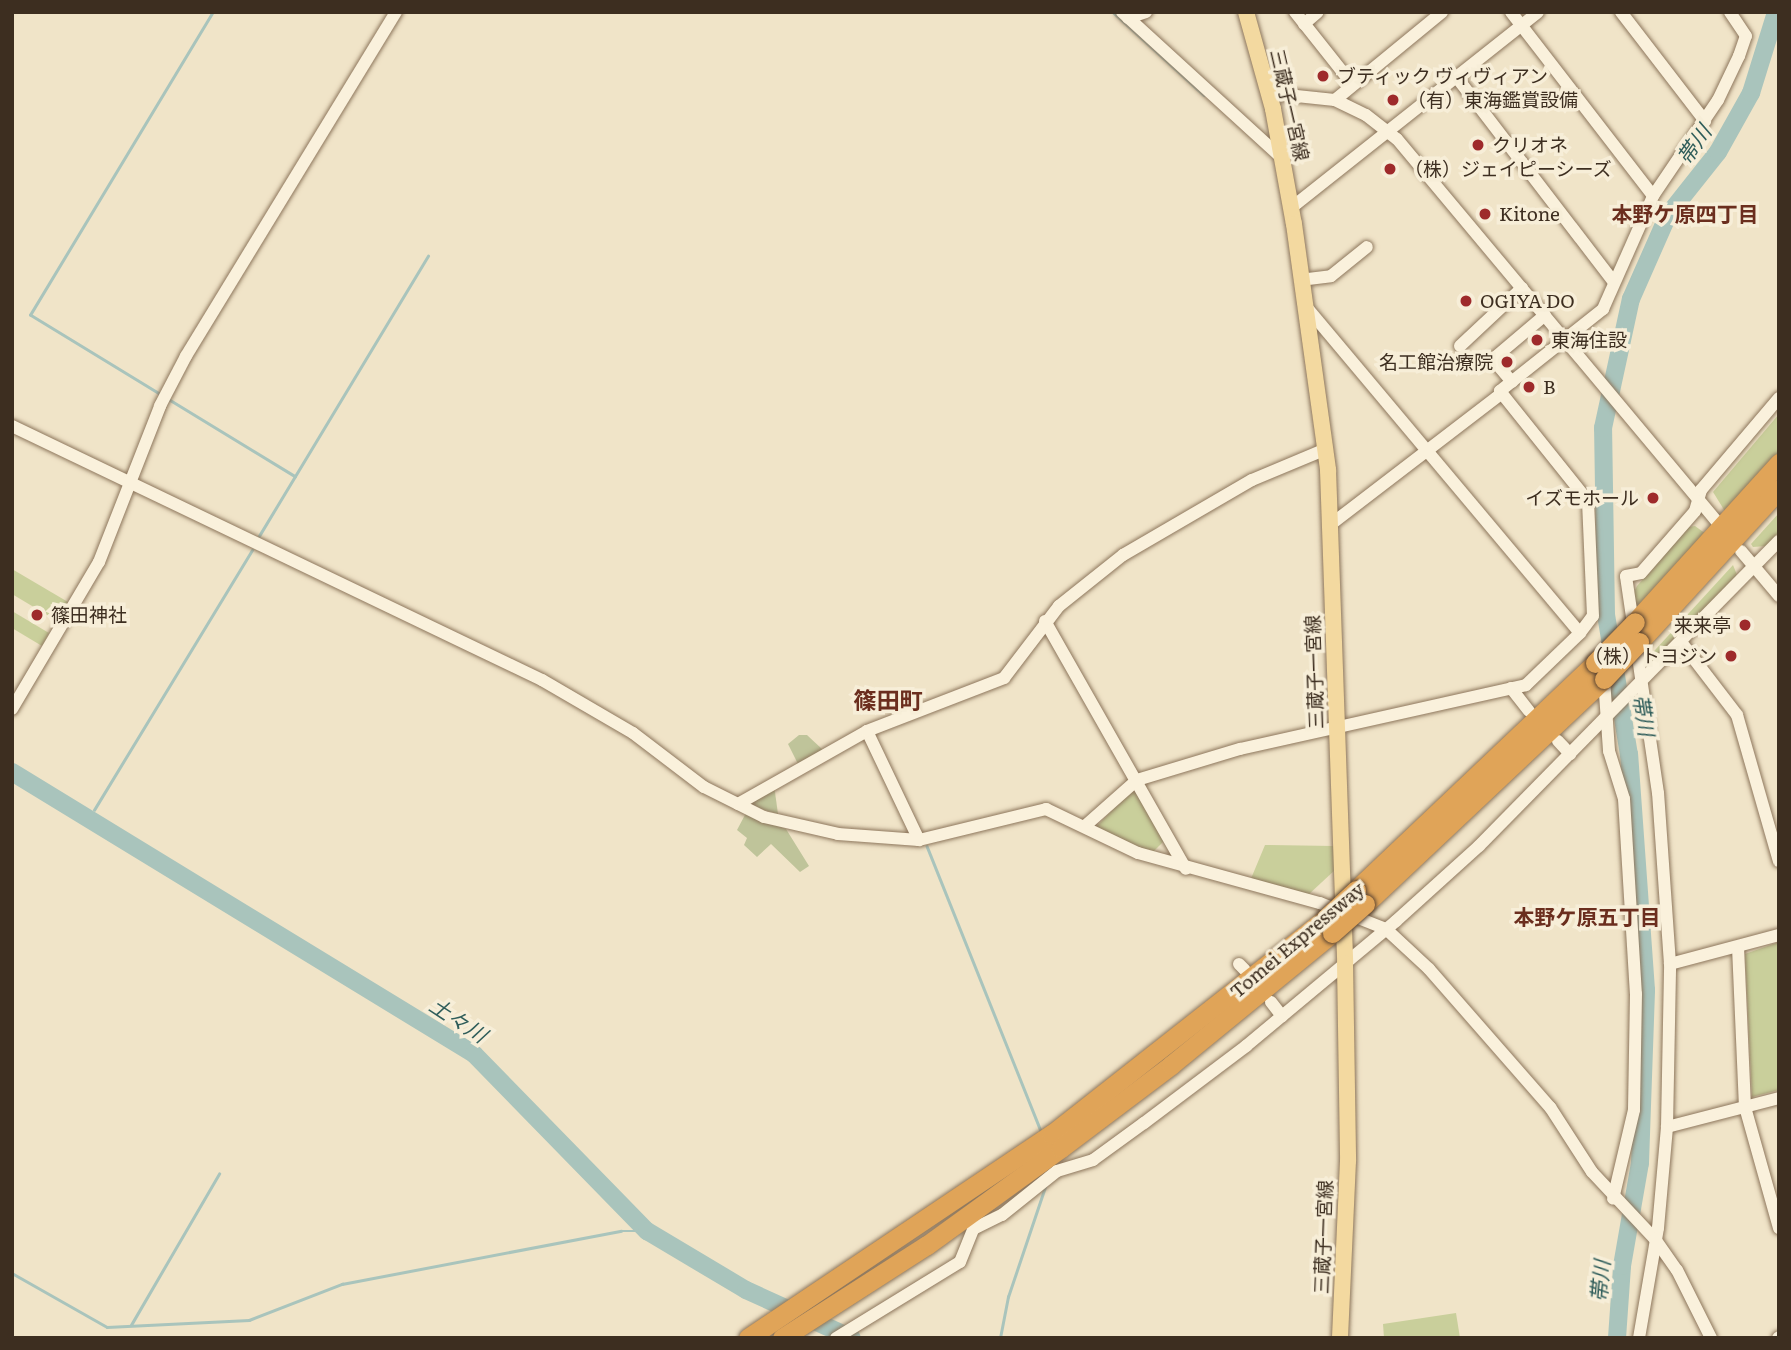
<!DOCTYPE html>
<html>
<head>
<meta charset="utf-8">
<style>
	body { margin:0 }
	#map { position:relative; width:1791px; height:1350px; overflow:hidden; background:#f0e4c8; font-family:Literata,"Noto Sans JP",serif }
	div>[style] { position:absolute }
	.green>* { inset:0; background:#c9cf9b }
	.cemetery>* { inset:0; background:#bfc49a }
	.stream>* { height:2.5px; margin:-1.25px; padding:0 1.25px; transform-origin:1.25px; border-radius:1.25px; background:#a9c4bc }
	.river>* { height:18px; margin:-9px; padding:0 9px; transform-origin:9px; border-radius:9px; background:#a9c4bc }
	.roads { filter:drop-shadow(0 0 2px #8d765c) drop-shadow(0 0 2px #8d765c) }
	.minor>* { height:12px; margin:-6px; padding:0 6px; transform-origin:6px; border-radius:6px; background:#faf1dc }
	.major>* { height:16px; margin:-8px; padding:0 8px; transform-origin:8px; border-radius:8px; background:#f3d9a0 }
	.highway>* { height:19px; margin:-9.5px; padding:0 9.5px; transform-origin:9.5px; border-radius:9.5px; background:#e0a458 }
	.bridges { filter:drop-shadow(0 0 2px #5b4430) drop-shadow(0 0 2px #5b4430) }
	.highway-bridge>* { height:19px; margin:-9.5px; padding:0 9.5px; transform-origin:9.5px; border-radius:9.5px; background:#e0a458 }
	.dots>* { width:19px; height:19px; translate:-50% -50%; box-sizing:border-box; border:4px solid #f7eed8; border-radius:50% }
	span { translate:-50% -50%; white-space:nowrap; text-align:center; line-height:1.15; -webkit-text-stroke:7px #f7eed8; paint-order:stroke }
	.poi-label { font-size:19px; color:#3d2e20 }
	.left { translate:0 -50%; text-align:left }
	.right { translate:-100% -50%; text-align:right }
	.street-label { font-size:19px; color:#3d2e20 }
	.water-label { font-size:21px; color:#2f5d5a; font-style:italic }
	.neighbourhood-label { font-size:21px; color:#6b2e1e; font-weight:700 }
	.quarter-label { font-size:23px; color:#6b2e1e; font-weight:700 }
	.frame { position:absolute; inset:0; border:14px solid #3d2e20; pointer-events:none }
</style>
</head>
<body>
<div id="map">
	<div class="green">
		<div style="clip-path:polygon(1779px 414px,1779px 453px,1726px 513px,1713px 492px)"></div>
		<div style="clip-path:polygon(1779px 513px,1779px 532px,1766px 546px,1753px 547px,1751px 544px)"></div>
		<div style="clip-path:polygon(1695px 526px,1706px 534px,1635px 611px,1633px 594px,1637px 586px,1689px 527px)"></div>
		<div style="clip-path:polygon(1733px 565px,1737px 575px,1652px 662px,1645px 661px)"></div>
		<div style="clip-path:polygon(12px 569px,68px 602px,57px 621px,12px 594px)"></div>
		<div style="clip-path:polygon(12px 611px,49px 633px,42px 646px,12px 628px)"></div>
		<div style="clip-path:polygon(1131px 791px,1136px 791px,1164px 841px,1152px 853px,1096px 827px)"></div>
		<div style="clip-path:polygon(1265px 845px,1334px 846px,1335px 870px,1308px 895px,1250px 881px)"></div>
		<div style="clip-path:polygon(1779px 942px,1779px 1090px,1752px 1097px,1745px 954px)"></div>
		<div style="clip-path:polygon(1456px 1313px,1460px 1338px,1384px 1338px,1383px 1324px)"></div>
	</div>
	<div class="cemetery">
		<div style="clip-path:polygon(799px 735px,807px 735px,823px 750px,798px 764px,788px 744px)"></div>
		<div style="clip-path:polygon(774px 785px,778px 814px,751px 806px,750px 800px)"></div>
		<div style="clip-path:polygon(746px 813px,786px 829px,809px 866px,800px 872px,771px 844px,757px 857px,744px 845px,747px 838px,737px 830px)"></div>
	</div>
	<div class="stream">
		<div style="left:1113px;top:12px;width:123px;rotate:42.4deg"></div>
		<div style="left:161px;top:395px;width:153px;rotate:-148.6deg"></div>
		<div style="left:30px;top:315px;width:354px;rotate:-58.9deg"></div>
		<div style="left:167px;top:398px;width:150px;rotate:31.4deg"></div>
		<div style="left:259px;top:536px;width:327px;rotate:-58.9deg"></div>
		<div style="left:94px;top:810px;width:304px;rotate:-58.7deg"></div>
		<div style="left:927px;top:846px;width:307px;rotate:68.2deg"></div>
		<div style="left:12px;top:1273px;width:109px;rotate:29.6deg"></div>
		<div style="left:107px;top:1327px;width:142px;rotate:-2.8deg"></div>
		<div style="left:249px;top:1320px;width:100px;rotate:-21.2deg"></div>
		<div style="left:342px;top:1284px;width:284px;rotate:-10.8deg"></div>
		<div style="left:621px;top:1231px;width:26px"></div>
		<div style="left:131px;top:1325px;width:175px;rotate:-59.8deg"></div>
		<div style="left:1000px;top:1338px;width:42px;rotate:-79deg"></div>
		<div style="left:1008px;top:1297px;width:116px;rotate:-71.4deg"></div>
	</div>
	<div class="river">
		<div style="left:12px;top:772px;width:541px;rotate:31.4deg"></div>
		<div style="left:474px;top:1054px;width:248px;rotate:45.7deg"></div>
		<div style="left:647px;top:1231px;width:115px;rotate:30.8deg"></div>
		<div style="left:746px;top:1290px;width:116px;rotate:24.4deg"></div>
		<div style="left:1617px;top:1338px;width:72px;rotate:-86deg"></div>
		<div style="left:1622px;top:1266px;width:105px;rotate:-80.1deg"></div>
		<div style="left:1640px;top:1163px;width:173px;rotate:-88deg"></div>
		<div style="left:1646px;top:990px;width:236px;rotate:-94.1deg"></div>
		<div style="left:1629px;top:755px;width:142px;rotate:-99.3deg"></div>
		<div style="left:1606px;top:615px;width:187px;rotate:-90.9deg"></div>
		<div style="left:1603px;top:428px;width:132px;rotate:-77.8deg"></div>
		<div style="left:1631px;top:299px;width:92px;rotate:-66.2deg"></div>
		<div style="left:1668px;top:215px;width:80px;rotate:-51.6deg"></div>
		<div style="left:1718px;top:152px;width:68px;rotate:-60.8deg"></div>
		<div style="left:1751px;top:93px;width:85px;rotate:-72.8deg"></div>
	</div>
	<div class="roads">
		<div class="minor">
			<div style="left:1122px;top:12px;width:217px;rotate:42.4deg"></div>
			<div style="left:1295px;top:12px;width:92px;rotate:51.6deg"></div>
			<div style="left:1511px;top:12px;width:232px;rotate:52.3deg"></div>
			<div style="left:1621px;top:12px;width:138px;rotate:52.4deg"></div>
			<div style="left:1128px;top:18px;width:19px;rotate:-18deg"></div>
			<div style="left:1304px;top:24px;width:18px;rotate:-41deg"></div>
			<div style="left:1458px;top:79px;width:256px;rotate:52.5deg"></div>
			<div style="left:1268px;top:93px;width:67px;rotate:6deg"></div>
			<div style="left:1335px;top:100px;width:34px;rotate:26deg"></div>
			<div style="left:1366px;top:115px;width:39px;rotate:38deg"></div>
			<div style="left:1397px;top:139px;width:499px;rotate:50.1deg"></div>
			<div style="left:1335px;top:100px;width:139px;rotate:-39.4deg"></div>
			<div style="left:1291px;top:208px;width:315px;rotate:-38.4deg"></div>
			<div style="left:1300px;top:280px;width:31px;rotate:-7deg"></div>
			<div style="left:1331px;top:276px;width:46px;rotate:-38.9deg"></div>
			<div style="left:1460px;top:346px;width:85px;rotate:-43.1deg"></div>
			<div style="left:1512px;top:382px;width:30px;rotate:-130deg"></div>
			<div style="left:1493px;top:359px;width:68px;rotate:-40.2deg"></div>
			<div style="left:12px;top:426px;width:588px;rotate:25.61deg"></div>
			<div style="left:542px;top:680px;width:105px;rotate:30.2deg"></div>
			<div style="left:633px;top:733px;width:89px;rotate:37.3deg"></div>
			<div style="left:704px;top:787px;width:67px;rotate:26.6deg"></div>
			<div style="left:764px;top:817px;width:76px;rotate:12.9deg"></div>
			<div style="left:838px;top:834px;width:81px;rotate:4.2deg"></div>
			<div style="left:919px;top:840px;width:131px;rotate:-13.7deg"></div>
			<div style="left:1046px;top:809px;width:102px;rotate:25.6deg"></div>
			<div style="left:1138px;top:853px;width:189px;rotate:15.4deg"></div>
			<div style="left:1320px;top:903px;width:71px;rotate:21.5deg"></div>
			<div style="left:1386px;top:929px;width:59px;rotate:42.9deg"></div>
			<div style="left:1429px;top:969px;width:184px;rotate:48.8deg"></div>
			<div style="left:1550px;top:1107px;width:77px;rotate:57.1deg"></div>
			<div style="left:1592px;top:1172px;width:92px;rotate:46.8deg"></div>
			<div style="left:1655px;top:1239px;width:38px;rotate:55deg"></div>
			<div style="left:1677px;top:1270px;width:76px;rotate:63.4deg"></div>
			<div style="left:1330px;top:525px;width:217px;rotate:-37.5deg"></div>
			<div style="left:1741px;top:551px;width:59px;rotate:49.8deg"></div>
			<div style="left:1045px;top:621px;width:285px;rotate:60.4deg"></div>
			<div style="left:1580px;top:633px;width:21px;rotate:-53deg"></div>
			<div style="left:1593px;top:616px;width:115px;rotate:-92.5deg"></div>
			<div style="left:1588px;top:501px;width:141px;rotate:-128.7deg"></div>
			<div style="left:1500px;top:391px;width:132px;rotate:-38.5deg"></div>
			<div style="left:1603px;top:309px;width:124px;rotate:-66.1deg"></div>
			<div style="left:1653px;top:196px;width:116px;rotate:-55.9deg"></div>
			<div style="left:1718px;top:100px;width:49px;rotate:-64.5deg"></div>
			<div style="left:1739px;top:56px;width:21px;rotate:-71deg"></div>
			<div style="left:1746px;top:36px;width:29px;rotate:-124deg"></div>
			<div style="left:1681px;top:642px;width:92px;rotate:52.5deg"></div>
			<div style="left:1737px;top:715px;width:152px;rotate:74deg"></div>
			<div style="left:1604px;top:679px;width:72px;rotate:86deg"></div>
			<div style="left:1609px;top:751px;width:50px;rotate:72.6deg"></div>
			<div style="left:1624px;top:799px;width:195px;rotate:86.5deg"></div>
			<div style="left:1636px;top:994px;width:116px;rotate:91deg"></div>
			<div style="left:1634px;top:1110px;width:91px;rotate:103.3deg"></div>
			<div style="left:1511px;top:688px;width:29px;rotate:52deg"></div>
			<div style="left:12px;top:709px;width:171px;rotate:-59.4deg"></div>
			<div style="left:99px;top:562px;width:168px;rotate:-68.6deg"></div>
			<div style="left:160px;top:406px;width:56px;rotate:-62.5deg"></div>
			<div style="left:186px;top:356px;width:403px;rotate:-58.6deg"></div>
			<div style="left:867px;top:731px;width:121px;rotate:64.5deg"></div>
			<div style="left:1558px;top:741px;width:18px;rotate:47deg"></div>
			<div style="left:738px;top:804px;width:148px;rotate:-29.5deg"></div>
			<div style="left:867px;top:731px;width:147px;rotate:-21.1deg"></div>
			<div style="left:1004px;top:678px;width:91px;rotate:-52.6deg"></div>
			<div style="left:1059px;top:606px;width:82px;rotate:-38.6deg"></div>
			<div style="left:1123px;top:555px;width:149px;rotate:-30.2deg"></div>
			<div style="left:1252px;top:480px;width:80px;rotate:-22.7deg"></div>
			<div style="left:1085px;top:826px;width:69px;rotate:-41.5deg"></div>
			<div style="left:1137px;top:780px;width:108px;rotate:-16.8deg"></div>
			<div style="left:1240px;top:749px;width:293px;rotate:-12.6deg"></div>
			<div style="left:1526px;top:685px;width:75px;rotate:-43.9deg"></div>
			<div style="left:1580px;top:633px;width:428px;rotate:-130deg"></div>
			<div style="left:1738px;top:947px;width:160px;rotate:87.5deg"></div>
			<div style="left:1745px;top:1107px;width:126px;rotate:74.3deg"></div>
			<div style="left:1239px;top:964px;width:8px;rotate:45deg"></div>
			<div style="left:1670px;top:964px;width:113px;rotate:-14.9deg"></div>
			<div style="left:1271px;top:1002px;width:18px;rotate:52deg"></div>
			<div style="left:1667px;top:1127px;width:116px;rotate:-14.5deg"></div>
			<div style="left:836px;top:1338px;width:145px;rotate:-31.5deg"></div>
			<div style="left:960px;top:1262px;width:35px;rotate:-68deg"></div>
			<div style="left:973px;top:1229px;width:32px;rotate:-26deg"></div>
			<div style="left:1002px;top:1215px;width:70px;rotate:-38.7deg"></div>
			<div style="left:1057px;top:1171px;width:38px;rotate:-17deg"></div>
			<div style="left:1093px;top:1160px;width:63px;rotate:-36deg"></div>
			<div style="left:1144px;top:1123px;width:128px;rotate:-37deg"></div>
			<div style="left:1246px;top:1046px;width:195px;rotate:-39.8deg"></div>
			<div style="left:1396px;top:921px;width:112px;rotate:-42.1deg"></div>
			<div style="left:1479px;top:846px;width:428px;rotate:-45.5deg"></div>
			<div style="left:1639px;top:1338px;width:112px;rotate:-80.2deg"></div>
			<div style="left:1658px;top:1228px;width:101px;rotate:-84.9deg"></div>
			<div style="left:1667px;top:1127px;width:163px;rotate:-88.9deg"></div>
			<div style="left:1670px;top:964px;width:171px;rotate:-94deg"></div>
			<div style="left:1658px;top:793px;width:219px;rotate:-98.4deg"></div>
			<div style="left:1626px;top:576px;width:15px;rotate:-11deg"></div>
			<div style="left:1641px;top:573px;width:82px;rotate:-48.9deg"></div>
			<div style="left:1695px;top:511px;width:22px;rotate:-74deg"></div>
			<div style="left:1701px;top:490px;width:121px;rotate:-49.7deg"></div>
			<div style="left:1778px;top:1338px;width:1px;rotate:-45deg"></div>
		</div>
		<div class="major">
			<div style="left:1246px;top:12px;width:101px;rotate:74.4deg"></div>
			<div style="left:1273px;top:109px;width:117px;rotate:79.7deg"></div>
			<div style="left:1294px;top:224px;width:248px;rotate:82.1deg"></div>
			<div style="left:1328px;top:470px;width:493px;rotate:88deg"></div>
			<div style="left:1345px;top:963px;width:198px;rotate:89.1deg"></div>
			<div style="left:1348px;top:1161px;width:177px;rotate:92.6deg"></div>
		</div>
		<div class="highway">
			<div style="left:1635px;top:622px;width:215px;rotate:-47.8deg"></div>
			<div style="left:1639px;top:642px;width:207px;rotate:-47.5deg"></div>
			<div style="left:1356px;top:890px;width:330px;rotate:-43.5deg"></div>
			<div style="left:1365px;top:904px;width:328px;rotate:-43.3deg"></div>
			<div style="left:748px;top:1338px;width:366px;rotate:-33.9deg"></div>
			<div style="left:1052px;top:1134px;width:349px;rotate:-38.2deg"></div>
			<div style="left:782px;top:1338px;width:172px;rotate:-32.7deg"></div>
			<div style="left:927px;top:1245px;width:165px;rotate:-35.9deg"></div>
			<div style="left:1061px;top:1148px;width:138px;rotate:-37deg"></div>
			<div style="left:1171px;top:1065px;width:208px;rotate:-39.3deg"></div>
		</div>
	</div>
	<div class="bridges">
		<div class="highway-bridge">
			<div style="left:1595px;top:663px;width:57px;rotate:-45.7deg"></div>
			<div style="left:1604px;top:679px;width:51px;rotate:-46.6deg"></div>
			<div style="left:1326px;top:918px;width:41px;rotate:-43deg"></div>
			<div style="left:1332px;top:933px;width:44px;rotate:-41.3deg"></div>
		</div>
	</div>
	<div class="dots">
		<div style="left:1323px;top:76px;background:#9e2a2b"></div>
		<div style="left:1393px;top:100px;background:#9e2a2b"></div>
		<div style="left:1478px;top:145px;background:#9e2a2b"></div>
		<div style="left:1390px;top:169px;background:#9e2a2b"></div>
		<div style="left:1485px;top:214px;background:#9e2a2b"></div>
		<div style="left:1466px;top:301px;background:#9e2a2b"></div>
		<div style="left:1537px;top:340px;background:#9e2a2b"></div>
		<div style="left:1507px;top:362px;background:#9e2a2b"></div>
		<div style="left:1529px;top:387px;background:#9e2a2b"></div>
		<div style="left:1653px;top:498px;background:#9e2a2b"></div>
		<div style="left:37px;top:615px;background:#9e2a2b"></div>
		<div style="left:1745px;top:625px;background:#9e2a2b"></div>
		<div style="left:1731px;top:656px;background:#9e2a2b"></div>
	</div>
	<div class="poi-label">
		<span class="left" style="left:1337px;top:76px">ブティック ヴィヴィアン</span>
		<span class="left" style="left:1407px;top:100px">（有）東海鑑賞設備</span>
		<span class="left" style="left:1492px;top:145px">クリオネ</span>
		<span class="left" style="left:1404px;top:169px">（株）ジェイピーシーズ</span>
		<span class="left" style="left:1499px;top:214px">Kitone</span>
		<span class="left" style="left:1480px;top:301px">OGIYA DO</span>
		<span class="left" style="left:1551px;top:340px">東海住設</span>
		<span class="right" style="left:1493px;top:362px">名工館治療院</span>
		<span class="left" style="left:1543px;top:387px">B</span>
		<span class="right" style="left:1639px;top:498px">イズモホール</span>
		<span class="left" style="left:51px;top:615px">篠田神社</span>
		<span class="right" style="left:1731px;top:625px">来来亭</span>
		<span class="right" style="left:1717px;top:656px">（株）トヨジン</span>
	</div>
	<div class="street-label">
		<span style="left:1290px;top:105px;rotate:77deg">三蔵子一宮線</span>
		<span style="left:1314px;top:672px;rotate:-92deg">三蔵子一宮線</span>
		<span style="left:1297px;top:940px;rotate:-40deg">Tomei Expressway</span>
		<span style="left:1323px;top:1237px;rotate:-88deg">三蔵子一宮線</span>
	</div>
	<div class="water-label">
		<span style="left:1693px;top:144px;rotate:-55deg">帯川</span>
		<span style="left:1645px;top:715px;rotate:81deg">帯川</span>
		<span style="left:459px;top:1019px;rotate:33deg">土々川</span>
		<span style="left:1599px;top:1281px;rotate:-85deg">帯川</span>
	</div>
	<div class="neighbourhood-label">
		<span style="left:1685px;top:213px">本野ケ原四丁目</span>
		<span style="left:1587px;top:916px">本野ケ原五丁目</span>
	</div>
	<div class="quarter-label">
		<span style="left:888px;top:699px">篠田町</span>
	</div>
	<div class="frame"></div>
</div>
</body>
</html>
